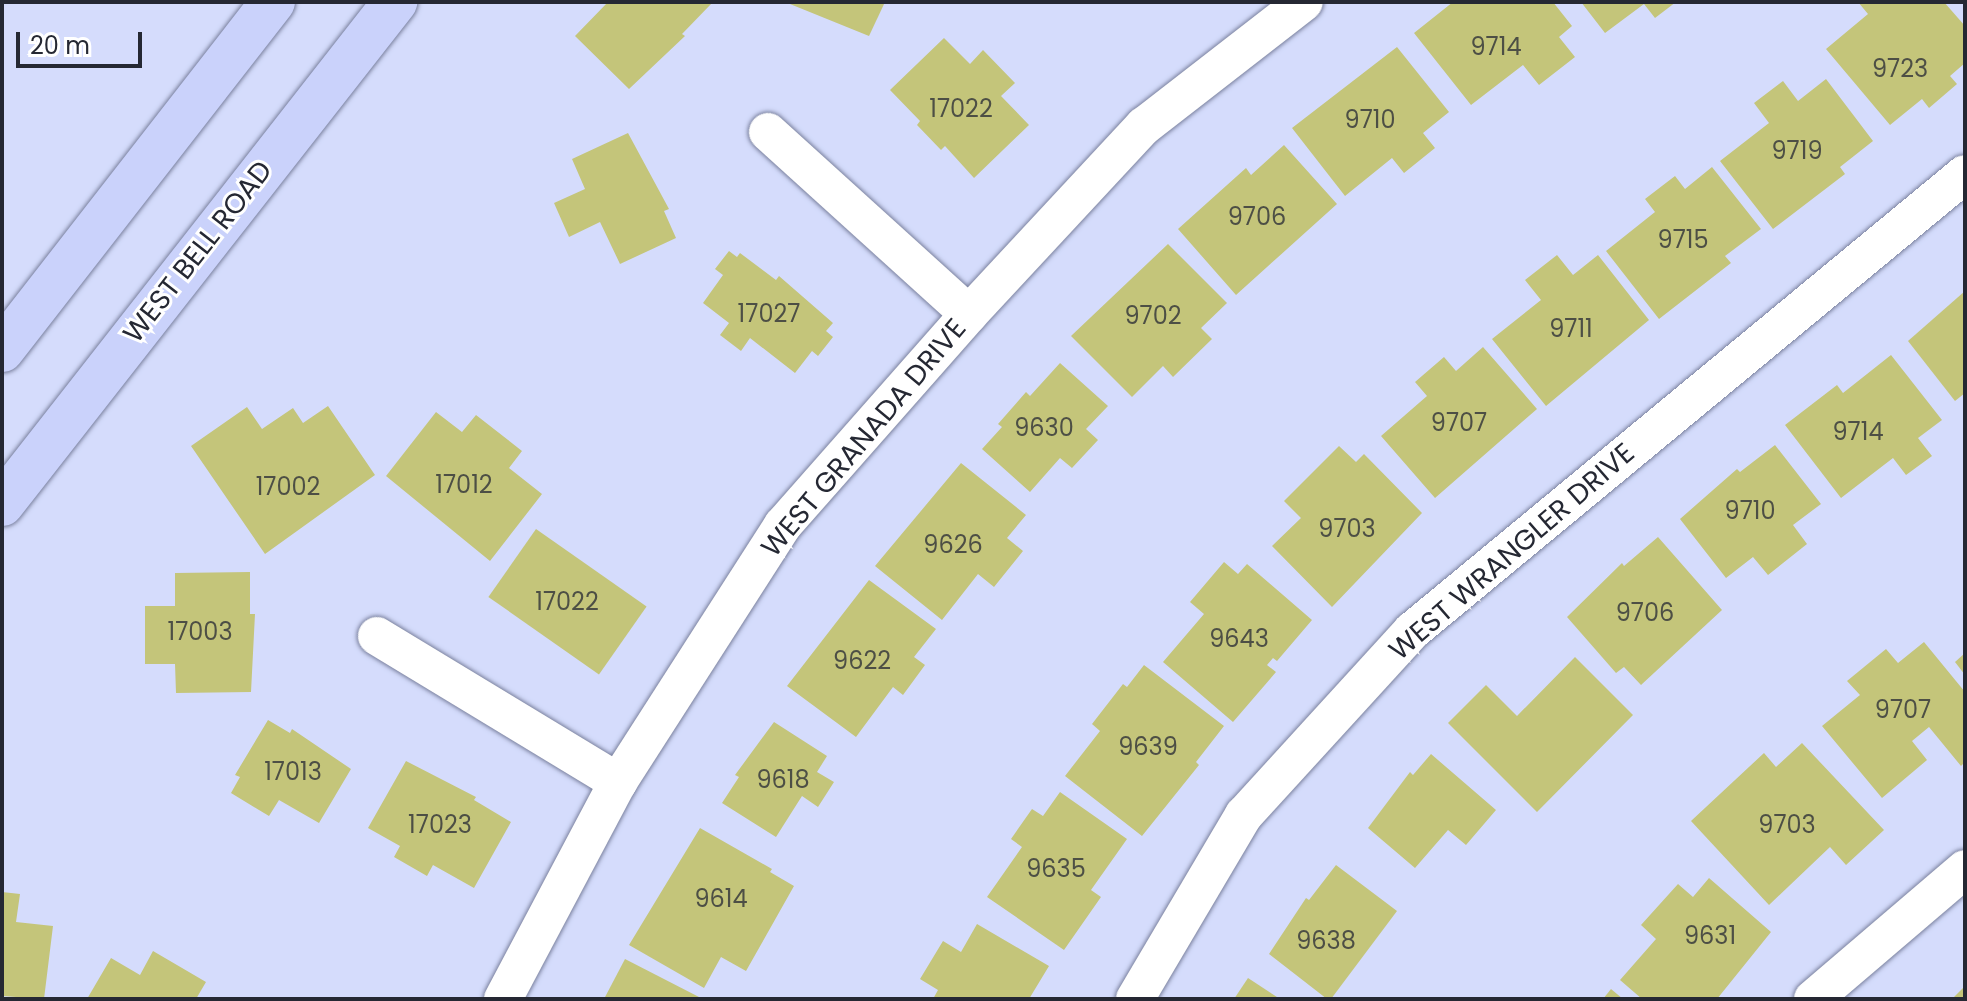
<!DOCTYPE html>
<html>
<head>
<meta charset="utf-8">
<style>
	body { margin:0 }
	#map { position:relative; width:1967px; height:1001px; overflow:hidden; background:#d5dcfc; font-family:Poppins,sans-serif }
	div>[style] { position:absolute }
	.building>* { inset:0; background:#c4c57a; transform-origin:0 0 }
	.roads { filter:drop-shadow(0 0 2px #7a819e) drop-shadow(0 0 2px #7a819e) }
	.street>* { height:38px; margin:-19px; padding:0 19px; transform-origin:19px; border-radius:19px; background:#fff }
	.primary>* { height:44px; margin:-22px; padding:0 22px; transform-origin:22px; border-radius:22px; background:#cad2fb }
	span { translate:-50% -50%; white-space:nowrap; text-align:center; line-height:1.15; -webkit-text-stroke:6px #fff; paint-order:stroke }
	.number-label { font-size:24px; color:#4d4f45 }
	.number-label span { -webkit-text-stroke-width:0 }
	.street-label { font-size:28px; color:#252833 }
	.frame { position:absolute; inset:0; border:4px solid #252833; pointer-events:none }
	.scale { position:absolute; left:16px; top:32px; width:126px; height:36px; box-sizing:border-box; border:4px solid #252833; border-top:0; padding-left:10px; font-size:24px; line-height:28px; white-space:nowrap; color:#252833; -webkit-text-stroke:6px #fff; paint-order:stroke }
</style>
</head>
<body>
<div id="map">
	<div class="building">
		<div style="clip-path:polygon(608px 2px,713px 2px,682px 34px,685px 36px,629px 89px,575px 36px)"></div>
		<div style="clip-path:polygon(785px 2px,885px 2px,869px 36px)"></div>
		<div style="clip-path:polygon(1453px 2px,1553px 2px,1572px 26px,1559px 37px,1575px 57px,1539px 85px,1523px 65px,1471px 105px,1414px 33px)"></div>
		<div style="clip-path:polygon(1581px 2px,1676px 2px,1655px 18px,1644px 4px,1605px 33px)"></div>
		<div style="clip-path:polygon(1858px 2px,1944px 2px,1965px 26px,1965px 63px,1950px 76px,1957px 84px,1929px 108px,1922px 99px,1890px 125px,1826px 49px,1868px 14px)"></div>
		<div style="clip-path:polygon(944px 38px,970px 64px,983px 50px,1015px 83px,1001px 96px,1029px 125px,974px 178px,945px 146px,941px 150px,917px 125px,920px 121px,890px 90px)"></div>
		<div style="clip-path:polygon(1397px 47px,1449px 112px,1423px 133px,1435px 148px,1404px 173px,1392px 158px,1345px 196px,1292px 128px)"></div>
		<div style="clip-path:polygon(1826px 79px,1873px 141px,1840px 167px,1845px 174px,1773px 229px,1720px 161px,1769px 123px,1754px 103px,1783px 81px,1798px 101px)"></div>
		<div style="clip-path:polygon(628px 133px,669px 209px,664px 211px,676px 238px,620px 264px,600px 222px,569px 237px,554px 203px,585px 189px,572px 159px)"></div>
		<div style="clip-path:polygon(1284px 145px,1337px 204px,1236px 295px,1178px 229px,1246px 168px,1251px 175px)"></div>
		<div style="clip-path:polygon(1712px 167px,1761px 229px,1725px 256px,1731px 263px,1659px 319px,1606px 251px,1655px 212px,1645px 199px,1675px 176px,1685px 189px)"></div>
		<div style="clip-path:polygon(1168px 244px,1227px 303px,1201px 328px,1212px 339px,1173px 377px,1163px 366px,1132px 397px,1071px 336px)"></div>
		<div style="clip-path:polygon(729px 251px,737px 257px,740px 253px,776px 280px,779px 276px,833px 323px,826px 331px,833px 337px,818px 356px,812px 351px,795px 373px,750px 338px,741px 351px,720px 335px,729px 323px,703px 303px,723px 275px,715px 269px)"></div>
		<div style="clip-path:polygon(1557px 255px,1573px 275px,1598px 255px,1649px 320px,1546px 406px,1492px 339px,1541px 300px,1525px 280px)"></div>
		<div style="clip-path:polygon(1965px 291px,1965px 393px,1955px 401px,1908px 341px)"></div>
		<div style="clip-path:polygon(1483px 347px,1537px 409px,1435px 498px,1381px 436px,1427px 396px,1415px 382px,1444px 357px,1456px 371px)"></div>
		<div style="clip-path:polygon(1891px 355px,1942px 420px,1918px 438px,1932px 456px,1906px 475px,1893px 458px,1841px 498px,1785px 425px,1837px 385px,1843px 393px)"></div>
		<div style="clip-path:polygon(1060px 363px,1108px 406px,1086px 429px,1098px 440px,1072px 468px,1060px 458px,1030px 492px,982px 449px,1002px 427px,998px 424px,1026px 392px,1030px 396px)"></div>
		<div style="clip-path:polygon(328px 406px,375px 475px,265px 554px,191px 446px,247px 407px,262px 429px,293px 408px,303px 423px)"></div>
		<div style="clip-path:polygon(436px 412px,462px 432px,476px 415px,522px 451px,509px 468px,542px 494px,490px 561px,386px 476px)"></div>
		<div style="clip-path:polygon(1775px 445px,1821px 504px,1793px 525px,1807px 544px,1768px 575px,1753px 557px,1726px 578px,1680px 519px,1737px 469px,1740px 472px)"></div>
		<div style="clip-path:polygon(1339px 446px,1356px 462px,1364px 454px,1422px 513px,1332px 607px,1272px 546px,1301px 518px,1284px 501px)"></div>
		<div style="clip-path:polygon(961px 463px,1026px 515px,1007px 538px,1023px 551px,994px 587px,978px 574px,942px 620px,875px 566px)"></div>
		<div style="left:536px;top:529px;width:135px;height:83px;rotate:35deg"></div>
		<div style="clip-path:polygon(1658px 537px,1722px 610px,1641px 685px,1624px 667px,1616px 673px,1567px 617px,1622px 563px,1624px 566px)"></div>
		<div style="clip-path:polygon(1224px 562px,1238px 574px,1247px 564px,1312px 620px,1277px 661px,1273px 658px,1267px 665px,1276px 672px,1233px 722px,1163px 662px,1204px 614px,1190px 602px)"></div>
		<div style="clip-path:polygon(250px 572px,250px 614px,255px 614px,251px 692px,176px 693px,175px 664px,145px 664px,145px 606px,175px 606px,175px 573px)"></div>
		<div style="clip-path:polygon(869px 580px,936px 629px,914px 657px,925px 665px,903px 695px,893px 687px,856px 737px,787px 686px)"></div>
		<div style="clip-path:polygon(1924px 642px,1965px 692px,1965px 762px,1961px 766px,1929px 727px,1912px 741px,1927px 760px,1882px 798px,1822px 726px,1860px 695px,1847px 681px,1886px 649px,1898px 663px)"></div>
		<div style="clip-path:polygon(1965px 653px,1965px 675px,1955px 662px)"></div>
		<div style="clip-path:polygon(1575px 657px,1633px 715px,1537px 812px,1448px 723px,1486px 685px,1517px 716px)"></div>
		<div style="clip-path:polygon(1144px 665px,1224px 726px,1196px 762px,1199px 765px,1142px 836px,1065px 776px,1100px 731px,1092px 724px,1123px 684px,1127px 687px)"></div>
		<div style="clip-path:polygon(268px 720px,290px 733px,292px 729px,351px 769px,319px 823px,279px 800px,269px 816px,231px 793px,240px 777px,235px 775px)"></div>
		<div style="clip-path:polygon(774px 722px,827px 756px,817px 772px,834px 782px,818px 807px,802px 796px,776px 837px,722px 803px,739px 777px,735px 775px)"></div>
		<div style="clip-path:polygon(1802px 743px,1884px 830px,1846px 865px,1830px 847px,1769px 905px,1691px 821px,1764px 753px,1776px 767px)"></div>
		<div style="clip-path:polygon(1431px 754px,1496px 810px,1466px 845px,1448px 830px,1415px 868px,1368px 828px,1410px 772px,1413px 775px)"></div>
		<div style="clip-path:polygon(406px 761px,476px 797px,474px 800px,511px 822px,474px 888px,433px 865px,427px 876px,394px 857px,400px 846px,368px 828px)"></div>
		<div style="clip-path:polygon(1060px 792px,1127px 839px,1091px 890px,1101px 897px,1064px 950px,987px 897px,1022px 847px,1011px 839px,1032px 809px,1043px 816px)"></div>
		<div style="clip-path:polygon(700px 828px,772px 869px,770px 872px,794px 886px,746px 971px,721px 957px,704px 988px,629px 945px)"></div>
		<div style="clip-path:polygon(1336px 865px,1397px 911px,1331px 999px,1327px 999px,1269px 954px,1306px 898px,1309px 900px)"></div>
		<div style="clip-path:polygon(1709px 878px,1771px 932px,1717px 999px,1642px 999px,1620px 980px,1656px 939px,1641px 925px,1678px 884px,1693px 897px)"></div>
		<div style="clip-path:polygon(2px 892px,20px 894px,16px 922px,53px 926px,44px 999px,2px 996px)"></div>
		<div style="clip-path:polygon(977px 924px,1049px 966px,1029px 999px,933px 999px,938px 990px,920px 979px,943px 941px,961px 952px)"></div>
		<div style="clip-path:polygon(153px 951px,206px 982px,196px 999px,87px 999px,111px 958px,140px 975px)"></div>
		<div style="clip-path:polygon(625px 959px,699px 997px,698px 999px,604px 999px)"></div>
		<div style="clip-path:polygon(1248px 978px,1280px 999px,1234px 999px)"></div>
		<div style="clip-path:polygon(1965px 986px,1965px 999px,1952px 999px)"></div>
		<div style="clip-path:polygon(1611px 989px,1623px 999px,1603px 999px)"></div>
	</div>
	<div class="roads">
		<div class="street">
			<div style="left:768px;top:132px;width:271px;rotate:42.2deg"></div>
			<div style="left:377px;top:636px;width:282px;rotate:31.2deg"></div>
			<div style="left:503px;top:999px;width:246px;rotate:-62.1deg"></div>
			<div style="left:618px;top:782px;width:305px;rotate:-57.3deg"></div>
			<div style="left:783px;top:525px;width:281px;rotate:-48.6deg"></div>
			<div style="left:969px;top:314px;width:257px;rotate:-47.1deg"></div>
			<div style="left:1144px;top:126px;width:202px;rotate:-37.8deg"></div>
			<div style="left:1135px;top:999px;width:214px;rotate:-59.4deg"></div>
			<div style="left:1244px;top:815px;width:249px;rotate:-47.6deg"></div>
			<div style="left:1412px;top:631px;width:717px;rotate:-39.57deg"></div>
			<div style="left:1813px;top:999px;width:200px;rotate:-40.5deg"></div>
		</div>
		<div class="primary">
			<div style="left:2px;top:350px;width:441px;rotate:-52.1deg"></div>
			<div style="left:2px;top:504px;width:638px;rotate:-51.94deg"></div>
		</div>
	</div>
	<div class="number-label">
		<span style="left:1496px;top:47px">9714</span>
		<span style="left:1900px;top:69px">9723</span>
		<span style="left:961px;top:109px">17022</span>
		<span style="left:1370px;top:120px">9710</span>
		<span style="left:1797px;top:151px">9719</span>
		<span style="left:1257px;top:217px">9706</span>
		<span style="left:1683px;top:240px">9715</span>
		<span style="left:769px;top:314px">17027</span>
		<span style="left:1153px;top:316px">9702</span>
		<span style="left:1571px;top:329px">9711</span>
		<span style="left:1459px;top:423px">9707</span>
		<span style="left:1044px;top:428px">9630</span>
		<span style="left:1858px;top:432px">9714</span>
		<span style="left:464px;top:485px">17012</span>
		<span style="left:288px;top:487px">17002</span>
		<span style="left:1750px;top:511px">9710</span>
		<span style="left:1347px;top:529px">9703</span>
		<span style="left:953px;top:545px">9626</span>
		<span style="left:567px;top:602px">17022</span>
		<span style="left:1645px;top:613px">9706</span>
		<span style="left:200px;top:632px">17003</span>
		<span style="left:1239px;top:639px">9643</span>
		<span style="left:862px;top:661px">9622</span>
		<span style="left:1903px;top:710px">9707</span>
		<span style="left:1148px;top:747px">9639</span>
		<span style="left:293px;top:772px">17013</span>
		<span style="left:783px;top:780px">9618</span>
		<span style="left:440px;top:825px">17023</span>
		<span style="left:1787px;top:825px">9703</span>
		<span style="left:1056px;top:869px">9635</span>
		<span style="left:721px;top:899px">9614</span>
		<span style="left:1710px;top:936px">9631</span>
		<span style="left:1326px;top:941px">9638</span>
	</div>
	<div class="street-label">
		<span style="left:198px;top:252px;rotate:-52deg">WEST BELL ROAD</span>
		<span style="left:864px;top:438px;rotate:-50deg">WEST GRANADA DRIVE</span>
		<span style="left:1512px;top:552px;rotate:-41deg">WEST WRANGLER DRIVE</span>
	</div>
	<div class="frame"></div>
	<div class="scale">20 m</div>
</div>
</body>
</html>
